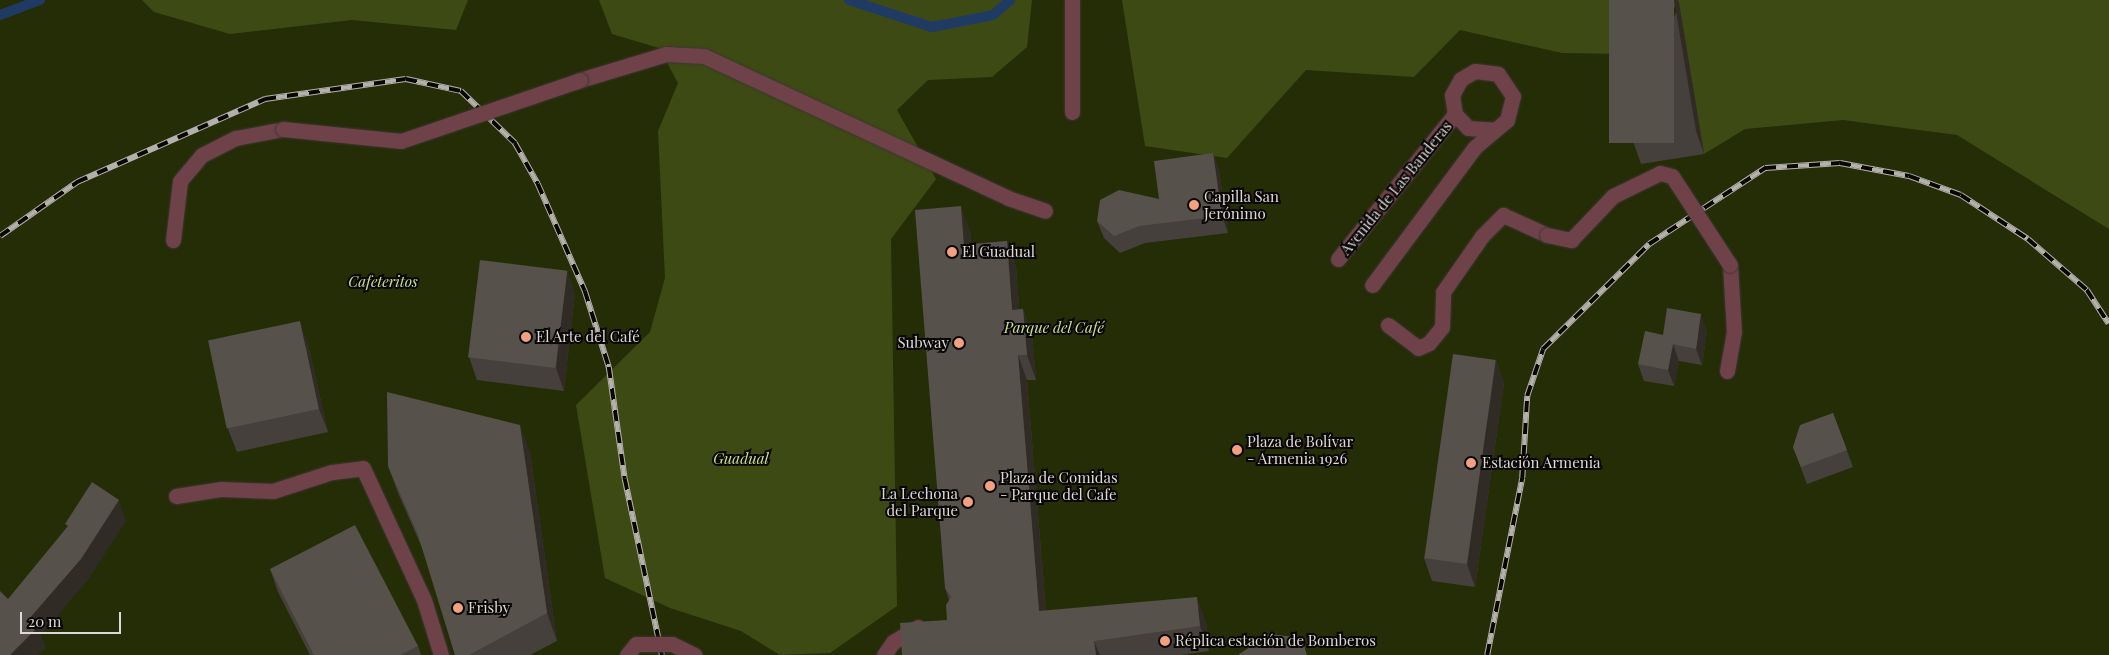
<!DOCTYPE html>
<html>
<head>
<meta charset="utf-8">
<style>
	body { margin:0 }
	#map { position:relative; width:2109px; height:655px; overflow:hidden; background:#221c18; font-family:"Playfair Display",serif }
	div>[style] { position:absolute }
	.green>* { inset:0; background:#252d06; transform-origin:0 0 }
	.forest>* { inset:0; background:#3e4a13 }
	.stream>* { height:10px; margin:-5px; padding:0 5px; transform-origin:5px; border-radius:5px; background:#1f3b64 }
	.roads { filter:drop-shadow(0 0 1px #3c3633) drop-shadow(0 0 1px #3c3633) }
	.lane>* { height:15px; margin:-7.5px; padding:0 7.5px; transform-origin:7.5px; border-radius:7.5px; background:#6f424a }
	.street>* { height:15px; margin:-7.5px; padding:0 7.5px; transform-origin:7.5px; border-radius:7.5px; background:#6f424a }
	.rail>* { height:5.5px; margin-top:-2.75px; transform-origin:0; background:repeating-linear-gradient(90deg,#090706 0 11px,#b4b0ac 0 22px); box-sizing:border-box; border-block:1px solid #b4b0ac }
	.bridges { filter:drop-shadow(0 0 1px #3c3633) drop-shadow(0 0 1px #3c3633) }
	.street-bridge>* { height:15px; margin:-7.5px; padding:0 7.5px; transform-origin:7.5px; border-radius:7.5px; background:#6f424a }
	.wall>* { inset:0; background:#46403c }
	.shaded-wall>* { inset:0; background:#312b26 }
	.building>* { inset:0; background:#57514c; transform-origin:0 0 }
	.dots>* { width:14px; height:14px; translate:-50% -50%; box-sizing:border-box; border:2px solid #090706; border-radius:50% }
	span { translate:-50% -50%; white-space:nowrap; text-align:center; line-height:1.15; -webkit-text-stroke:4px #090706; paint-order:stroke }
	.street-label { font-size:15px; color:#ddd9d6 }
	.poi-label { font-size:15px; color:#ddd9d6 }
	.left { translate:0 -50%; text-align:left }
	.right { translate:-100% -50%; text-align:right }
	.park-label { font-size:15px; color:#cce290; font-style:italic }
	.scale { position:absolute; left:20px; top:612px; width:101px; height:22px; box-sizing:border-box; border:2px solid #ddd9d6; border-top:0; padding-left:6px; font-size:15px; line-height:18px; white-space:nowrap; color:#ddd9d6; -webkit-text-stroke:4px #090706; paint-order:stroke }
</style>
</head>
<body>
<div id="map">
	<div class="green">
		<div style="left:0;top:0;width:2109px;height:655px"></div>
	</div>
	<div class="forest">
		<div style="clip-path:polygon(142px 0,468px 0,456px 30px,352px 20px,230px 34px,154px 12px)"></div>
		<div style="clip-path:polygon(599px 0,1032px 0,1027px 47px,992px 77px,928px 80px,897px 110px,936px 179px,891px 239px,897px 606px,830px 653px,780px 655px,741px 631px,670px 608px,605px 578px,576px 405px,650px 332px,665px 278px,658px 131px,678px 83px,659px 48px,612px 34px)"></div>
		<div style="clip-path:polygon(1122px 0,2109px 0,2109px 229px,1957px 135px,1843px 120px,1745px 129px,1704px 154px,1679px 3px,1623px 54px,1562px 53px,1460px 30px,1414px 77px,1306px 70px,1227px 158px,1145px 146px)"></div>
	</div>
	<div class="stream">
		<div style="left:849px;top:0;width:87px;rotate:18deg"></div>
		<div style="left:932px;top:27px;width:62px;rotate:-11.1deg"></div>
		<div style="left:993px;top:15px;width:23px;rotate:-41deg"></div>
		<div style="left:0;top:15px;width:43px;rotate:-20.6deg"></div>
	</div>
	<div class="roads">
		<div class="lane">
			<div style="left:1072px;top:112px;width:112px;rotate:-90deg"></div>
		</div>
		<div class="street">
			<div style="left:580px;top:80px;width:90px;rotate:-16.8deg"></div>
			<div style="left:666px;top:54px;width:38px;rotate:3deg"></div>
			<div style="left:704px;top:56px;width:336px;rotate:25deg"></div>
			<div style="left:1008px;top:198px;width:39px;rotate:19deg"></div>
			<div style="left:1455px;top:114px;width:19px;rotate:47deg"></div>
			<div style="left:1468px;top:128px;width:26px;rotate:4deg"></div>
			<div style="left:173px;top:240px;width:59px;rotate:-83.2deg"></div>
			<div style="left:180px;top:181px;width:34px;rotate:-50deg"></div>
			<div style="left:202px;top:155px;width:38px;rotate:-27deg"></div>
			<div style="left:236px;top:138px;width:48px;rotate:-10.8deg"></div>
			<div style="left:1338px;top:259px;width:186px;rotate:-51.1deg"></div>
			<div style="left:1455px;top:114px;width:19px;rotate:-99deg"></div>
			<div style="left:1452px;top:95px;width:18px;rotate:-61deg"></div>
			<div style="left:1461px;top:79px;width:16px;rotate:-30deg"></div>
			<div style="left:1475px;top:71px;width:23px;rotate:7deg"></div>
			<div style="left:1498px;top:74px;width:27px;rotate:56deg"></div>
			<div style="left:1513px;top:96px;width:25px;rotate:104deg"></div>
			<div style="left:1507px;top:120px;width:42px;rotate:139.8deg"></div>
			<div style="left:1475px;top:147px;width:172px;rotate:126.7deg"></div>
			<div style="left:1388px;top:325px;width:38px;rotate:37deg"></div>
			<div style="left:1418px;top:348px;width:12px;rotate:-24deg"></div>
			<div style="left:1429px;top:343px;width:21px;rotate:-51deg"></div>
			<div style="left:1442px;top:327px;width:35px;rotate:-88deg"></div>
			<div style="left:1443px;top:292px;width:68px;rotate:-55.1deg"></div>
			<div style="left:1482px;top:236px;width:30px;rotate:-45deg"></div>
			<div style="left:1503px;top:215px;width:48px;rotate:24.4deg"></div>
			<div style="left:1727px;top:371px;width:40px;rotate:-80deg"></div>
			<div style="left:1734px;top:332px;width:67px;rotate:-93.4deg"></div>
			<div style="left:176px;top:496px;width:46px;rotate:-8.8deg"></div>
			<div style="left:221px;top:489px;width:52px;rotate:2.2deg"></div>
			<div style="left:273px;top:491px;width:62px;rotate:-17.9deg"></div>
			<div style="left:332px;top:472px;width:31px;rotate:-7deg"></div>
			<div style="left:363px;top:468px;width:145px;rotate:65.2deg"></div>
			<div style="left:424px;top:600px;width:58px;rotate:72.8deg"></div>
			<div style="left:884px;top:655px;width:16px;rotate:-55deg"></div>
			<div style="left:893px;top:642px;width:29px;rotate:-31deg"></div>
		</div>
	</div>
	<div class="rail">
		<div style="left:0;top:236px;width:94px;rotate:-35deg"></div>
		<div style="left:77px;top:182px;width:206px;rotate:-23.8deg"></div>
		<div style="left:265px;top:99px;width:142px;rotate:-8.1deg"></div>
		<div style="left:406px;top:79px;width:56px;rotate:12.3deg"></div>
		<div style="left:461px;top:91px;width:75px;rotate:43.9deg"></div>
		<div style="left:515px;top:143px;width:47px;rotate:60.7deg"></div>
		<div style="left:538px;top:184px;width:117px;rotate:66.3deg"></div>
		<div style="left:585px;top:291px;width:80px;rotate:72.5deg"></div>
		<div style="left:609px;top:367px;width:113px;rotate:81.9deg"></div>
		<div style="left:625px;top:479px;width:180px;rotate:78.1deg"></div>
		<div style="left:1487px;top:655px;width:180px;rotate:-78.8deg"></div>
		<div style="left:1522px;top:478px;width:82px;rotate:-86.5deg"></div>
		<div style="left:1527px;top:396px;width:50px;rotate:-71.2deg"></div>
		<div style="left:1543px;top:349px;width:149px;rotate:-44.7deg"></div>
		<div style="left:1649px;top:244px;width:139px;rotate:-33.2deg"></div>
		<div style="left:1765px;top:168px;width:75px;rotate:-3.8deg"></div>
		<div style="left:1840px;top:163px;width:70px;rotate:10.7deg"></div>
		<div style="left:1909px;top:176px;width:55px;rotate:20.1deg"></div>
		<div style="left:1961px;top:195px;width:80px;rotate:33.3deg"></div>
		<div style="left:2028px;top:239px;width:78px;rotate:40.8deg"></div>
		<div style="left:2087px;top:290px;width:40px;rotate:57.1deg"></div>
	</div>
	<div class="bridges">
		<div class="street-bridge">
			<div style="left:283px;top:129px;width:119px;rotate:5.8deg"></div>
			<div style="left:401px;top:141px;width:189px;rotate:-18.8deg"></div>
			<div style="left:1547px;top:235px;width:25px;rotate:12deg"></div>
			<div style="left:1571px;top:240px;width:61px;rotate:-46.3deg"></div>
			<div style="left:1613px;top:196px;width:52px;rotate:-26.1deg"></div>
			<div style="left:1660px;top:173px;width:12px;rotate:14deg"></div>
			<div style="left:1672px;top:176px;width:106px;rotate:56.9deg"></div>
			<div style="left:627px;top:655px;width:14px;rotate:-51deg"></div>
			<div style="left:636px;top:644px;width:36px"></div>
			<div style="left:672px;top:644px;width:25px;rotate:26deg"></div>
		</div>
	</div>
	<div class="wall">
		<div style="clip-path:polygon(1679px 3px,1704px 154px,1641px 164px,1633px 141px)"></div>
		<div style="clip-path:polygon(1213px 153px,1219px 170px,1228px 233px,1145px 243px,1120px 253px,1104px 238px,1097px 221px,1159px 199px)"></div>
		<div style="clip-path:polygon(970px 231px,971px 244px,1007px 241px,1016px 266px,1019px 309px,1023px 309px,1032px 334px,1036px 380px,1027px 380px,1046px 611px,1206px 622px,1209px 651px,1181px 655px,902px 655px,947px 620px,949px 600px,945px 588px)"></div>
		<div style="clip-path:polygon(575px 293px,564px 391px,477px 380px,469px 357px)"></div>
		<div style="clip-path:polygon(1707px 331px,1702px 365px,1679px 361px,1674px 386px,1644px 381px,1638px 364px,1663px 335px)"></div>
		<div style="clip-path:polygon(308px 344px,328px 432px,237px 452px,228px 429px)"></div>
		<div style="clip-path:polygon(1496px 360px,1504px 383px,1475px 587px,1432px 581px,1424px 558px)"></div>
		<div style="clip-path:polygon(1833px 413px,1853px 467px,1807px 484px,1793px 447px)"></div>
		<div style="clip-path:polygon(530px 452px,557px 641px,530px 655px,455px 655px,423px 550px,398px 493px,388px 466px)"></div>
		<div style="clip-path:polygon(270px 569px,418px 646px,421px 655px,310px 655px,278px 592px)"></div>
	</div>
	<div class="shaded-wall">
		<div style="clip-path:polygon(1674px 0,1678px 0,1679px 3px,1704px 154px,1696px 131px)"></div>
		<div style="clip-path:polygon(1213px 153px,1219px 170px,1228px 233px,1222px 216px)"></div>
		<div style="clip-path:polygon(961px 206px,970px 231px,973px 269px,964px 245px)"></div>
		<div style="clip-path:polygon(1007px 241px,1016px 266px,1021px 335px,1012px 310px)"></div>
		<div style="clip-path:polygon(567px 270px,575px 293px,564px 391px,556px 368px)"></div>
		<div style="clip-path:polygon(1023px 309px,1032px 334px,1036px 380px,1027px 355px)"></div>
		<div style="clip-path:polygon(1701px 314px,1707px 331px,1702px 365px,1696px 349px)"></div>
		<div style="clip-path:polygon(300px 321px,308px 344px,328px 432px,319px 409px)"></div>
		<div style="clip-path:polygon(1673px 344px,1679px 361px,1674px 386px,1668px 370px)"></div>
		<div style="clip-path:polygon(1018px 355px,1027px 380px,1048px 636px,1039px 611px)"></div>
		<div style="clip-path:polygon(1496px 360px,1504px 383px,1475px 587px,1467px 564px)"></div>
		<div style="clip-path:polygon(520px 425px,530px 452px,557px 641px,547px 613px)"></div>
		<div style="clip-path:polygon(119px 500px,126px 521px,88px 580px,41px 635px,46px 648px,38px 655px,10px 655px,29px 619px)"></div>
		<div style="clip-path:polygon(1197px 597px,1206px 622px,1209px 651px,1200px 626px)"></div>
		<div style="clip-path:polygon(1094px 641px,1100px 655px,1096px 655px)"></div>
	</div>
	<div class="building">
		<div style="left:1609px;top:0;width:65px;height:143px"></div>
		<div style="clip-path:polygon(1213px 153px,1222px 216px,1139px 226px,1114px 236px,1097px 221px,1100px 200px,1119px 190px,1159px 199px,1154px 161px)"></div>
		<div style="clip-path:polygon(961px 206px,964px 245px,1007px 241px,1012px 310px,1023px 309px,1027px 355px,1018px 355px,1039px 611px,1197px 597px,1200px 626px,1094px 641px,1096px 655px,902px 655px,900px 623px,947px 620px,946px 605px,951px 597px,945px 588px,915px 210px)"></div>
		<div style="left:480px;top:260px;width:88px;height:98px;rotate:7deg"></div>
		<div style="clip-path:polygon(1667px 308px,1701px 314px,1696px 349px,1673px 344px,1668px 370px,1638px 364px,1645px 331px,1663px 335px)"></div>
		<div style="left:300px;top:321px;width:90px;height:94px;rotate:78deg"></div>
		<div style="left:1453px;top:354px;width:43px;height:206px;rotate:8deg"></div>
		<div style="clip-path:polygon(387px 392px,520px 425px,547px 613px,469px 655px,455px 655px,418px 535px,388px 466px)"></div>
		<div style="clip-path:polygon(1833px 413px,1847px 450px,1801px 467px,1793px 447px,1800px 425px)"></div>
		<div style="clip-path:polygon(92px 482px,119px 500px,81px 559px,29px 619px,38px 627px,10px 655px,0 655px,0 591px,8px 599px,68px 526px,65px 524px)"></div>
		<div style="clip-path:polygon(355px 525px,418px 646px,400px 655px,314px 655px,270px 569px)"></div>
		<div style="clip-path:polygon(1269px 634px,1302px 638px,1307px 655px,1238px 655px)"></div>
	</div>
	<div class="dots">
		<div style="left:1194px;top:205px;background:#f2a07f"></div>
		<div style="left:952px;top:252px;background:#f2a07f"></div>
		<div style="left:526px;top:337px;background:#f2a07f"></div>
		<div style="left:959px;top:343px;background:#f2a07f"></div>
		<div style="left:1237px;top:450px;background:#f2a07f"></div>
		<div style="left:1471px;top:463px;background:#f2a07f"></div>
		<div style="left:990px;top:486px;background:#f2a07f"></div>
		<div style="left:968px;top:502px;background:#f2a07f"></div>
		<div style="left:458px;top:608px;background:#f2a07f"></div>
		<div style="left:1165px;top:641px;background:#f2a07f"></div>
	</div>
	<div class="street-label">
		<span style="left:1396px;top:188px;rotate:-51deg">Avenida de Las Banderas</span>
	</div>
	<div class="poi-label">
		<span class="left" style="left:1204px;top:205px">Capilla San<br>Jerónimo</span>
		<span class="left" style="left:962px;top:252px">El Guadual</span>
		<span class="left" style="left:536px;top:337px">El Arte del Café</span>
		<span class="right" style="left:949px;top:343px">Subway</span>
		<span class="left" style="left:1247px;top:450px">Plaza de Bolívar<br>- Armenia 1926</span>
		<span class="left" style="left:1482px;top:463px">Estación Armenia</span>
		<span class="left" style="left:1000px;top:486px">Plaza de Comidas<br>- Parque del Cafe</span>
		<span class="right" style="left:958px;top:502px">La Lechona<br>del Parque</span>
		<span class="left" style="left:468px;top:608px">Frisby</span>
		<span class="left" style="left:1175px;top:641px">Réplica estación de Bomberos</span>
	</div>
	<div class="park-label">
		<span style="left:383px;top:282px">Cafeteritos</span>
		<span style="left:1054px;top:328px">Parque del Café</span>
		<span style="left:741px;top:459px">Guadual</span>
	</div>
	<div class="scale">20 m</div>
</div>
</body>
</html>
